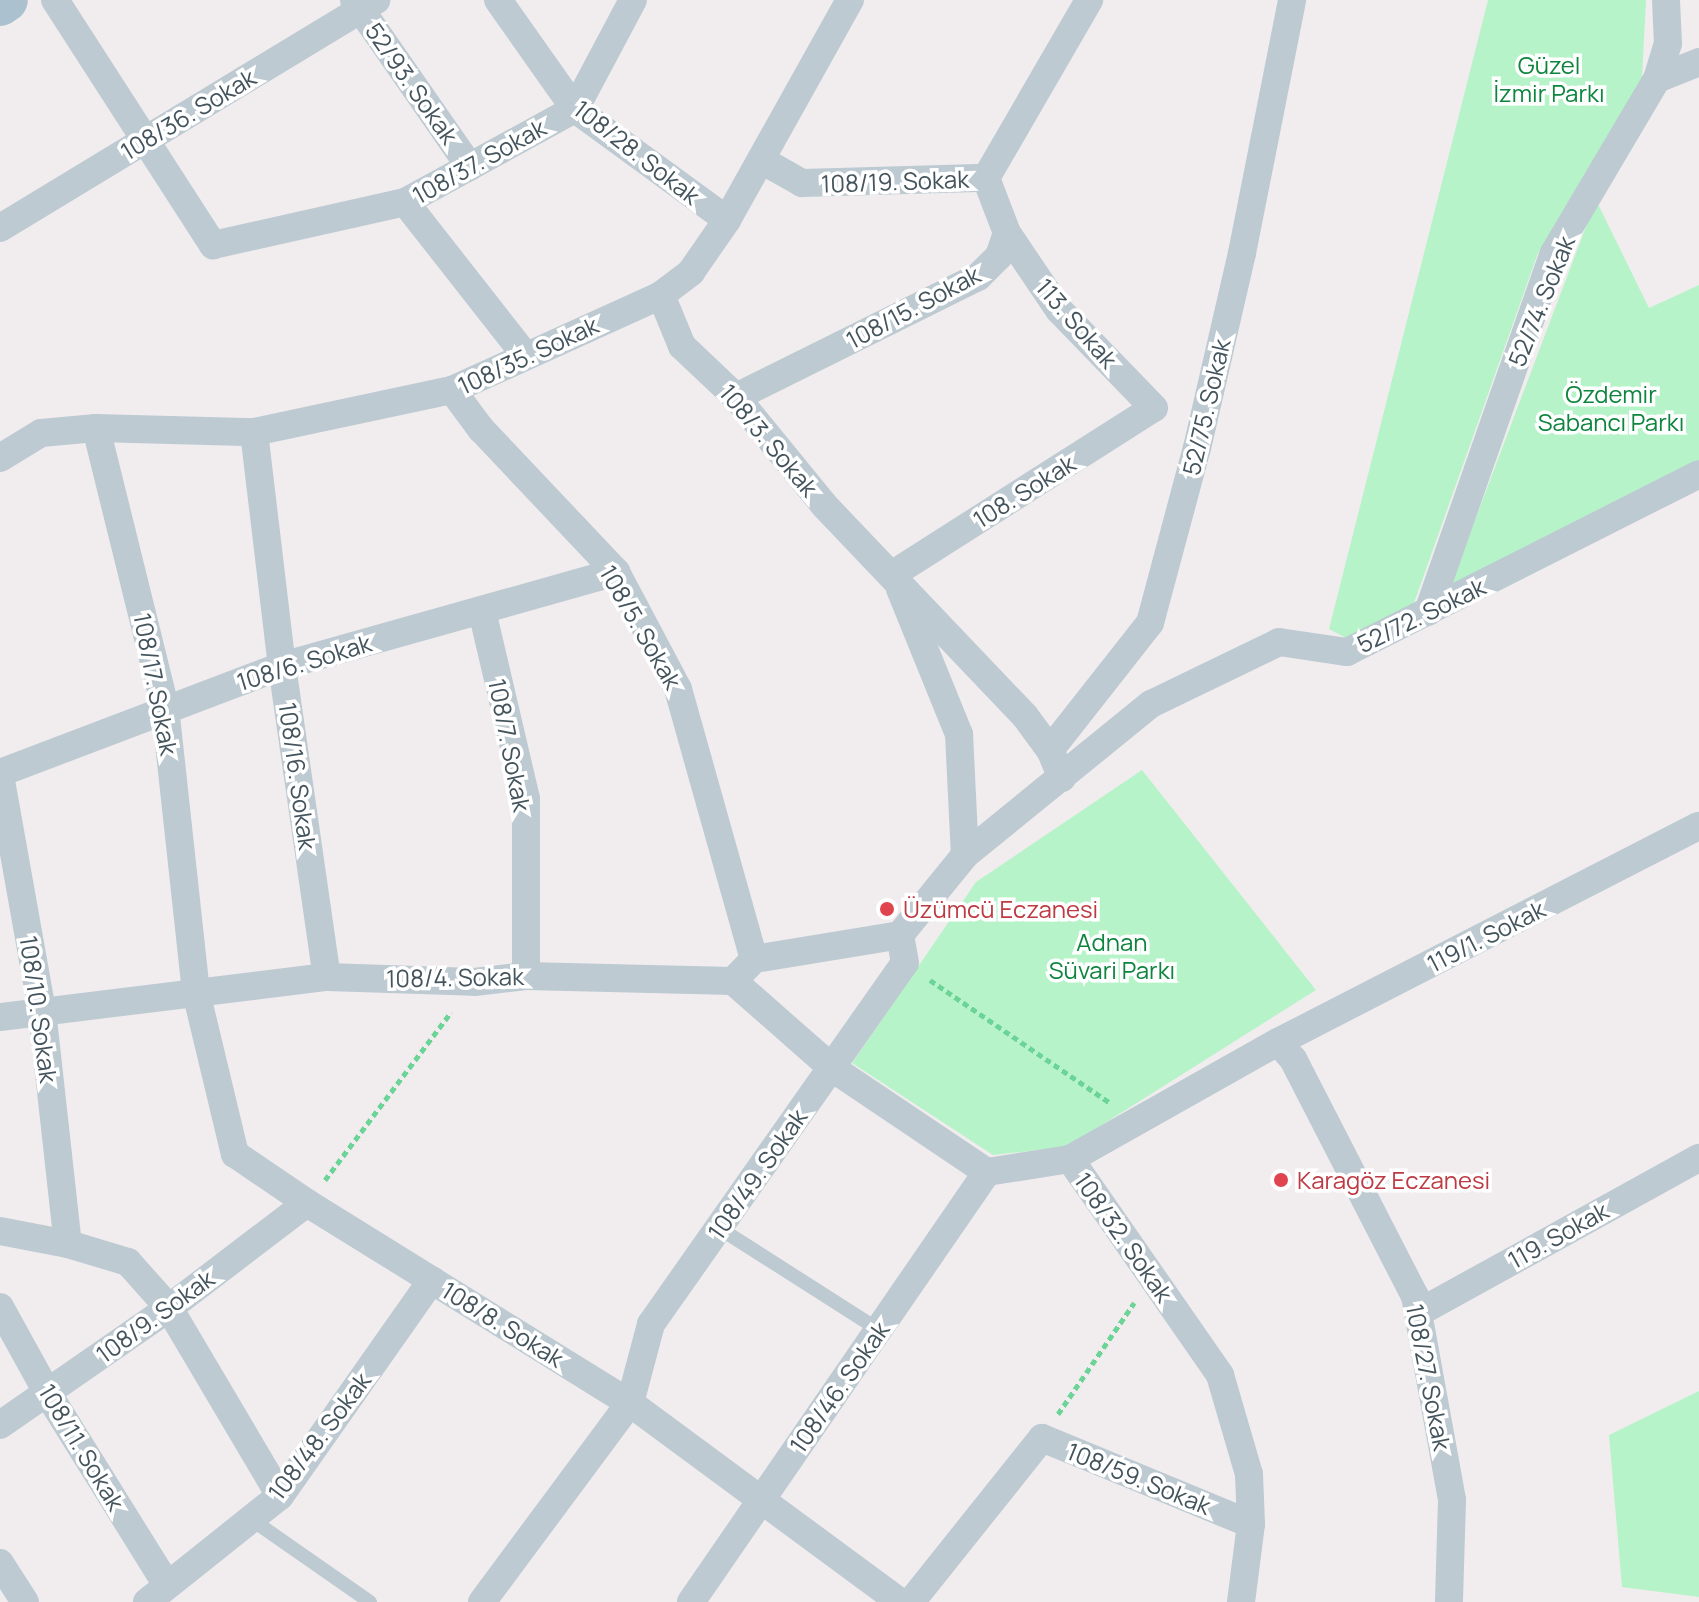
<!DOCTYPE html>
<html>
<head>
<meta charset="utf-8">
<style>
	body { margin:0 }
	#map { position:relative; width:1699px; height:1602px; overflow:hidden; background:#f1edee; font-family:Manrope,sans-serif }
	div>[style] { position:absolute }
	.green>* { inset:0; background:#b7f3c9 }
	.path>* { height:5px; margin-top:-2.5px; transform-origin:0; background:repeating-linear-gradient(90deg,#6cd497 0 6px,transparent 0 10px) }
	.service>* { height:14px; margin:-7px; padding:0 7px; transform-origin:7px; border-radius:7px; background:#bdcad2 }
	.minor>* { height:28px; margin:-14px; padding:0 14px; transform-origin:14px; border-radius:14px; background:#bdcad2 }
	.primary>* { height:44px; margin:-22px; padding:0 22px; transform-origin:22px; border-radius:22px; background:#abc1d0 }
	.dots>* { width:22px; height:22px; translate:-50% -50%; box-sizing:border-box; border:4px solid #fff; border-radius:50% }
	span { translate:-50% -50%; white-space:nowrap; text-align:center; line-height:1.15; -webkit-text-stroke:7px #fff; paint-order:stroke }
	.park-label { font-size:24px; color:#0e853e }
	.street-label { font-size:24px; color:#44545d }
	.health-label { font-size:24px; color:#be3a42 }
	.left { translate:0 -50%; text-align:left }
</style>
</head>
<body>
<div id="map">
	<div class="green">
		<div style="clip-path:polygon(1488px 0,1646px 0,1642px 78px,1538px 253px,1413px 606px,1346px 638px,1329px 629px)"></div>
		<div style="clip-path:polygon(1596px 200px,1649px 308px,1699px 285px,1699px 462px,1447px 594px)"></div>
		<div style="clip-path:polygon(1142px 770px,1316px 990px,1067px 1147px,993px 1155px,852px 1063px,976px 882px)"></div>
		<div style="clip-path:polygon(1699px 1391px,1699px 1597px,1622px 1587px,1609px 1435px)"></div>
	</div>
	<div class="path">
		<div style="left:930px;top:980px;width:218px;rotate:34.3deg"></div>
		<div style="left:325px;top:1180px;width:210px;rotate:-53.1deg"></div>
		<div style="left:1058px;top:1414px;width:135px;rotate:-55.6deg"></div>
	</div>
	<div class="service">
		<div style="left:719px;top:1228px;width:190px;rotate:32.5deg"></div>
		<div style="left:251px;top:1519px;width:145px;rotate:34.9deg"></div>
	</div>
	<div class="minor">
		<div style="left:55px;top:0;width:292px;rotate:57.2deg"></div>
		<div style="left:213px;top:245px;width:197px;rotate:-12.6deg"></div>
		<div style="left:405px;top:202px;width:194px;rotate:-28.7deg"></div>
		<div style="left:575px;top:109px;width:123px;rotate:-62deg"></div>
		<div style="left:354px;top:0;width:203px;rotate:55.2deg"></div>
		<div style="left:498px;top:0;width:133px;rotate:54.8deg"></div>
		<div style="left:575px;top:109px;width:188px;rotate:36.1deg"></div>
		<div style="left:1657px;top:79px;width:45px;rotate:-22deg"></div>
		<div style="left:763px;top:161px;width:45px;rotate:29.4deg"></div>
		<div style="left:802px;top:183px;width:184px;rotate:-1.6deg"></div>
		<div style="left:405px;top:202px;width:194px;rotate:51.9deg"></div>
		<div style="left:0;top:228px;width:440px;rotate:-31.2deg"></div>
		<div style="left:661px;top:295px;width:55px;rotate:67.6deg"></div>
		<div style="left:682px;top:346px;width:74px;rotate:43.4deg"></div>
		<div style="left:736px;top:397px;width:139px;rotate:50.8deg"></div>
		<div style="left:824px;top:505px;width:291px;rotate:46.4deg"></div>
		<div style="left:1025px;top:716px;width:42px;rotate:53.7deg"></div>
		<div style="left:452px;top:390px;width:49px;rotate:53.4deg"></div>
		<div style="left:481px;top:429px;width:197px;rotate:46.6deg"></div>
		<div style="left:616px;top:572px;width:132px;rotate:62.1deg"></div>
		<div style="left:678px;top:689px;width:280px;rotate:74.3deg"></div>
		<div style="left:736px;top:397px;width:270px;rotate:-26.4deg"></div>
		<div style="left:978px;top:277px;width:30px;rotate:-45deg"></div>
		<div style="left:999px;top:256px;width:24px;rotate:-71deg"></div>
		<div style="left:1007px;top:233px;width:59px;rotate:-110.9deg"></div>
		<div style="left:986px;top:178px;width:206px;rotate:-59.9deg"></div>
		<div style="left:96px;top:428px;width:287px;rotate:76.1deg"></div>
		<div style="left:165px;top:707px;width:287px;rotate:83.8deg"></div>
		<div style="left:196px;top:992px;width:167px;rotate:76.5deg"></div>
		<div style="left:235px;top:1154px;width:87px;rotate:34.2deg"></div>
		<div style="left:307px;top:1203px;width:380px;rotate:31.8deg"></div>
		<div style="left:630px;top:1403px;width:335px;rotate:36.4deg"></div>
		<div style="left:254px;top:432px;width:236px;rotate:83.2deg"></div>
		<div style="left:282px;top:666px;width:314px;rotate:81.8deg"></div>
		<div style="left:0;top:458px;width:48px;rotate:-31.4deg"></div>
		<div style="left:41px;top:433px;width:55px;rotate:-5.2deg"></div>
		<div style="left:96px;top:428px;width:158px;rotate:1.5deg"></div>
		<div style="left:254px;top:432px;width:202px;rotate:-12deg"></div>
		<div style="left:452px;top:390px;width:230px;rotate:-24.4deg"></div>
		<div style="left:661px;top:295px;width:38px;rotate:-37deg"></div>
		<div style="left:691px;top:272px;width:63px;rotate:-55.3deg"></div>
		<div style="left:727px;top:220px;width:252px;rotate:-60.8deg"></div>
		<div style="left:893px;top:574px;width:309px;rotate:-32.5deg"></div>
		<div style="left:1154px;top:408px;width:136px;rotate:-134.1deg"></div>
		<div style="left:1059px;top:310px;width:93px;rotate:-124deg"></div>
		<div style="left:900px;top:589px;width:157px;rotate:67.9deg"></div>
		<div style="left:959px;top:734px;width:121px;rotate:87.2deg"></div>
		<div style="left:482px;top:611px;width:193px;rotate:76.8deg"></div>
		<div style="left:526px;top:799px;width:177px;rotate:90deg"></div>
		<div style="left:1428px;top:612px;width:380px;rotate:-70.7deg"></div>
		<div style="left:1554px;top:253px;width:202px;rotate:-59.4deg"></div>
		<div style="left:1657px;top:79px;width:37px;rotate:-73deg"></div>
		<div style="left:1668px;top:44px;width:44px;rotate:-92.6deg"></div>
		<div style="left:0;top:773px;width:302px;rotate:-20.8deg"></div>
		<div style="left:282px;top:666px;width:347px;rotate:-15.7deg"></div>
		<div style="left:0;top:775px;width:239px;rotate:79.9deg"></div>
		<div style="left:42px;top:1010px;width:235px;rotate:83.7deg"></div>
		<div style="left:1062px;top:778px;width:30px;rotate:-113deg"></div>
		<div style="left:1050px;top:750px;width:162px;rotate:-51.8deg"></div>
		<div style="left:1150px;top:623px;width:181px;rotate:-75deg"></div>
		<div style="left:1197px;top:448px;width:200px;rotate:-77deg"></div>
		<div style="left:1242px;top:253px;width:258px;rotate:-78.8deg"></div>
		<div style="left:733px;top:981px;width:132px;rotate:41.3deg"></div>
		<div style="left:832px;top:1068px;width:187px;rotate:33.9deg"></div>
		<div style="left:987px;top:1172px;width:84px;rotate:-8.9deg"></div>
		<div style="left:1070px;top:1159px;width:239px;rotate:-29.4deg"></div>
		<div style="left:1278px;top:1042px;width:473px;rotate:-27.2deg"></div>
		<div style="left:0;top:1017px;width:329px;rotate:-7deg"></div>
		<div style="left:327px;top:977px;width:147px;rotate:1.9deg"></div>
		<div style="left:474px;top:982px;width:52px;rotate:-6.6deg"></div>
		<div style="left:526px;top:976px;width:207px;rotate:1.4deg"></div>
		<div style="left:733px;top:981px;width:30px;rotate:-46deg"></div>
		<div style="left:754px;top:959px;width:148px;rotate:-9.3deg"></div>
		<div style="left:1278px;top:1042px;width:23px;rotate:49deg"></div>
		<div style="left:1293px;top:1059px;width:267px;rotate:62.8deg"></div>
		<div style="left:1415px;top:1296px;width:207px;rotate:79.7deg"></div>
		<div style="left:1452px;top:1500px;width:102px;rotate:91.7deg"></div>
		<div style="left:1070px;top:1159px;width:263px;rotate:55.2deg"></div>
		<div style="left:1220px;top:1375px;width:103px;rotate:73.7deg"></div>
		<div style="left:1249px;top:1474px;width:50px;rotate:87.7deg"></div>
		<div style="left:1251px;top:1524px;width:79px;rotate:97.3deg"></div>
		<div style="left:0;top:1231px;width:69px;rotate:10.8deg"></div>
		<div style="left:68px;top:1244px;width:63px;rotate:16.7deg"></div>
		<div style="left:128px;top:1262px;width:62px;rotate:48.3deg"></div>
		<div style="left:169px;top:1308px;width:218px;rotate:59.4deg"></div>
		<div style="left:0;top:1307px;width:99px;rotate:61.1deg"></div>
		<div style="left:48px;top:1394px;width:225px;rotate:58.1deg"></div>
		<div style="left:1418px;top:1313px;width:321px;rotate:-28.9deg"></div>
		<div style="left:0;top:1425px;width:206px;rotate:-34.7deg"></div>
		<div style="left:169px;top:1308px;width:173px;rotate:-37.3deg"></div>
		<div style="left:0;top:1563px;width:46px;rotate:57.3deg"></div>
		<div style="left:147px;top:1602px;width:170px;rotate:-38.6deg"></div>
		<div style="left:280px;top:1496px;width:264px;rotate:-54.9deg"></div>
		<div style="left:482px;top:1602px;width:248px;rotate:-53.4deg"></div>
		<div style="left:630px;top:1403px;width:82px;rotate:-75.1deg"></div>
		<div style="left:651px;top:1324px;width:441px;rotate:-54.9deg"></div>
		<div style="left:905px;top:963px;width:28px;rotate:-100deg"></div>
		<div style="left:900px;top:935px;width:103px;rotate:-50.9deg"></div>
		<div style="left:965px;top:855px;width:240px;rotate:-39.1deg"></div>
		<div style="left:1151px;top:704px;width:142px;rotate:-25.8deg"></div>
		<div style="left:1279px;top:642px;width:69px;rotate:8.4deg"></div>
		<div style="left:1347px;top:652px;width:394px;rotate:-26.8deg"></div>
		<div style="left:691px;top:1602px;width:522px;rotate:-55.46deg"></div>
		<div style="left:911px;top:1602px;width:210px;rotate:-51.4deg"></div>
		<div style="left:1042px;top:1438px;width:226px;rotate:22.4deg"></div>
	</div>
	<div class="primary">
		<div style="left:0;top:4px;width:7px;rotate:-34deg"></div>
	</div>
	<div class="dots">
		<div style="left:887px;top:909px;background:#e0444e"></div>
		<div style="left:1281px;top:1180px;background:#e0444e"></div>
	</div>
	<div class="park-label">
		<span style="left:1549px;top:79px">Güzel<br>İzmir Parkı</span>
		<span style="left:1611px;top:408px">Özdemir<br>Sabancı Parkı</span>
		<span style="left:1112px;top:956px">Adnan<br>Süvari Parkı</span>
	</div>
	<div class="street-label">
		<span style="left:412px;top:83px;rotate:55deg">52/93. Sokak</span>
		<span style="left:188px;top:114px;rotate:-31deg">108/36. Sokak</span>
		<span style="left:637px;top:152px;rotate:38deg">108/28. Sokak</span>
		<span style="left:479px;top:161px;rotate:-29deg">108/37. Sokak</span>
		<span style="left:895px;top:181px;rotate:-2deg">108/19. Sokak</span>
		<span style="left:1541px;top:301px;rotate:-68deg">52/74. Sokak</span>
		<span style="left:913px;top:307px;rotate:-28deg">108/15. Sokak</span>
		<span style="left:1077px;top:323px;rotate:49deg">113. Sokak</span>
		<span style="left:528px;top:355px;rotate:-25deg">108/35. Sokak</span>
		<span style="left:1206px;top:407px;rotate:-77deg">52/75. Sokak</span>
		<span style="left:769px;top:440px;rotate:50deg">108/3. Sokak</span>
		<span style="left:1024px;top:491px;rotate:-32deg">108. Sokak</span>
		<span style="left:1421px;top:615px;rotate:-26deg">52/72. Sokak</span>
		<span style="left:641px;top:627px;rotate:60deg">108/5. Sokak</span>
		<span style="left:304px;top:662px;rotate:-17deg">108/6. Sokak</span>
		<span style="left:156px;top:684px;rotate:79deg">108/17. Sokak</span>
		<span style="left:510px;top:745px;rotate:79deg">108/7. Sokak</span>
		<span style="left:298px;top:776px;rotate:82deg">108/16. Sokak</span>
		<span style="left:1486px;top:936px;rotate:-27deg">119/1. Sokak</span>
		<span style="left:455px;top:977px;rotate:-1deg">108/4. Sokak</span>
		<span style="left:39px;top:1009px;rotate:82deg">108/10. Sokak</span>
		<span style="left:757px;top:1174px;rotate:-55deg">108/49. Sokak</span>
		<span style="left:1558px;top:1235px;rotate:-29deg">119. Sokak</span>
		<span style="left:1124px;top:1237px;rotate:55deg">108/32. Sokak</span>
		<span style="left:155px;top:1316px;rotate:-36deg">108/9. Sokak</span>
		<span style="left:503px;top:1324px;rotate:32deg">108/8. Sokak</span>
		<span style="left:1429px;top:1377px;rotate:79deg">108/27. Sokak</span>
		<span style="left:839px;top:1387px;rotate:-55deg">108/46. Sokak</span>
		<span style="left:319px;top:1436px;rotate:-53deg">108/48. Sokak</span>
		<span style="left:82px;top:1447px;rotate:59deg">108/11. Sokak</span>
		<span style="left:1139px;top:1478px;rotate:22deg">108/59. Sokak</span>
	</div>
	<div class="health-label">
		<span class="left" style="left:903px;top:909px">Üzümcü Eczanesi</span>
		<span class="left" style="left:1297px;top:1180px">Karagöz Eczanesi</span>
	</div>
</div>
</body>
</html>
